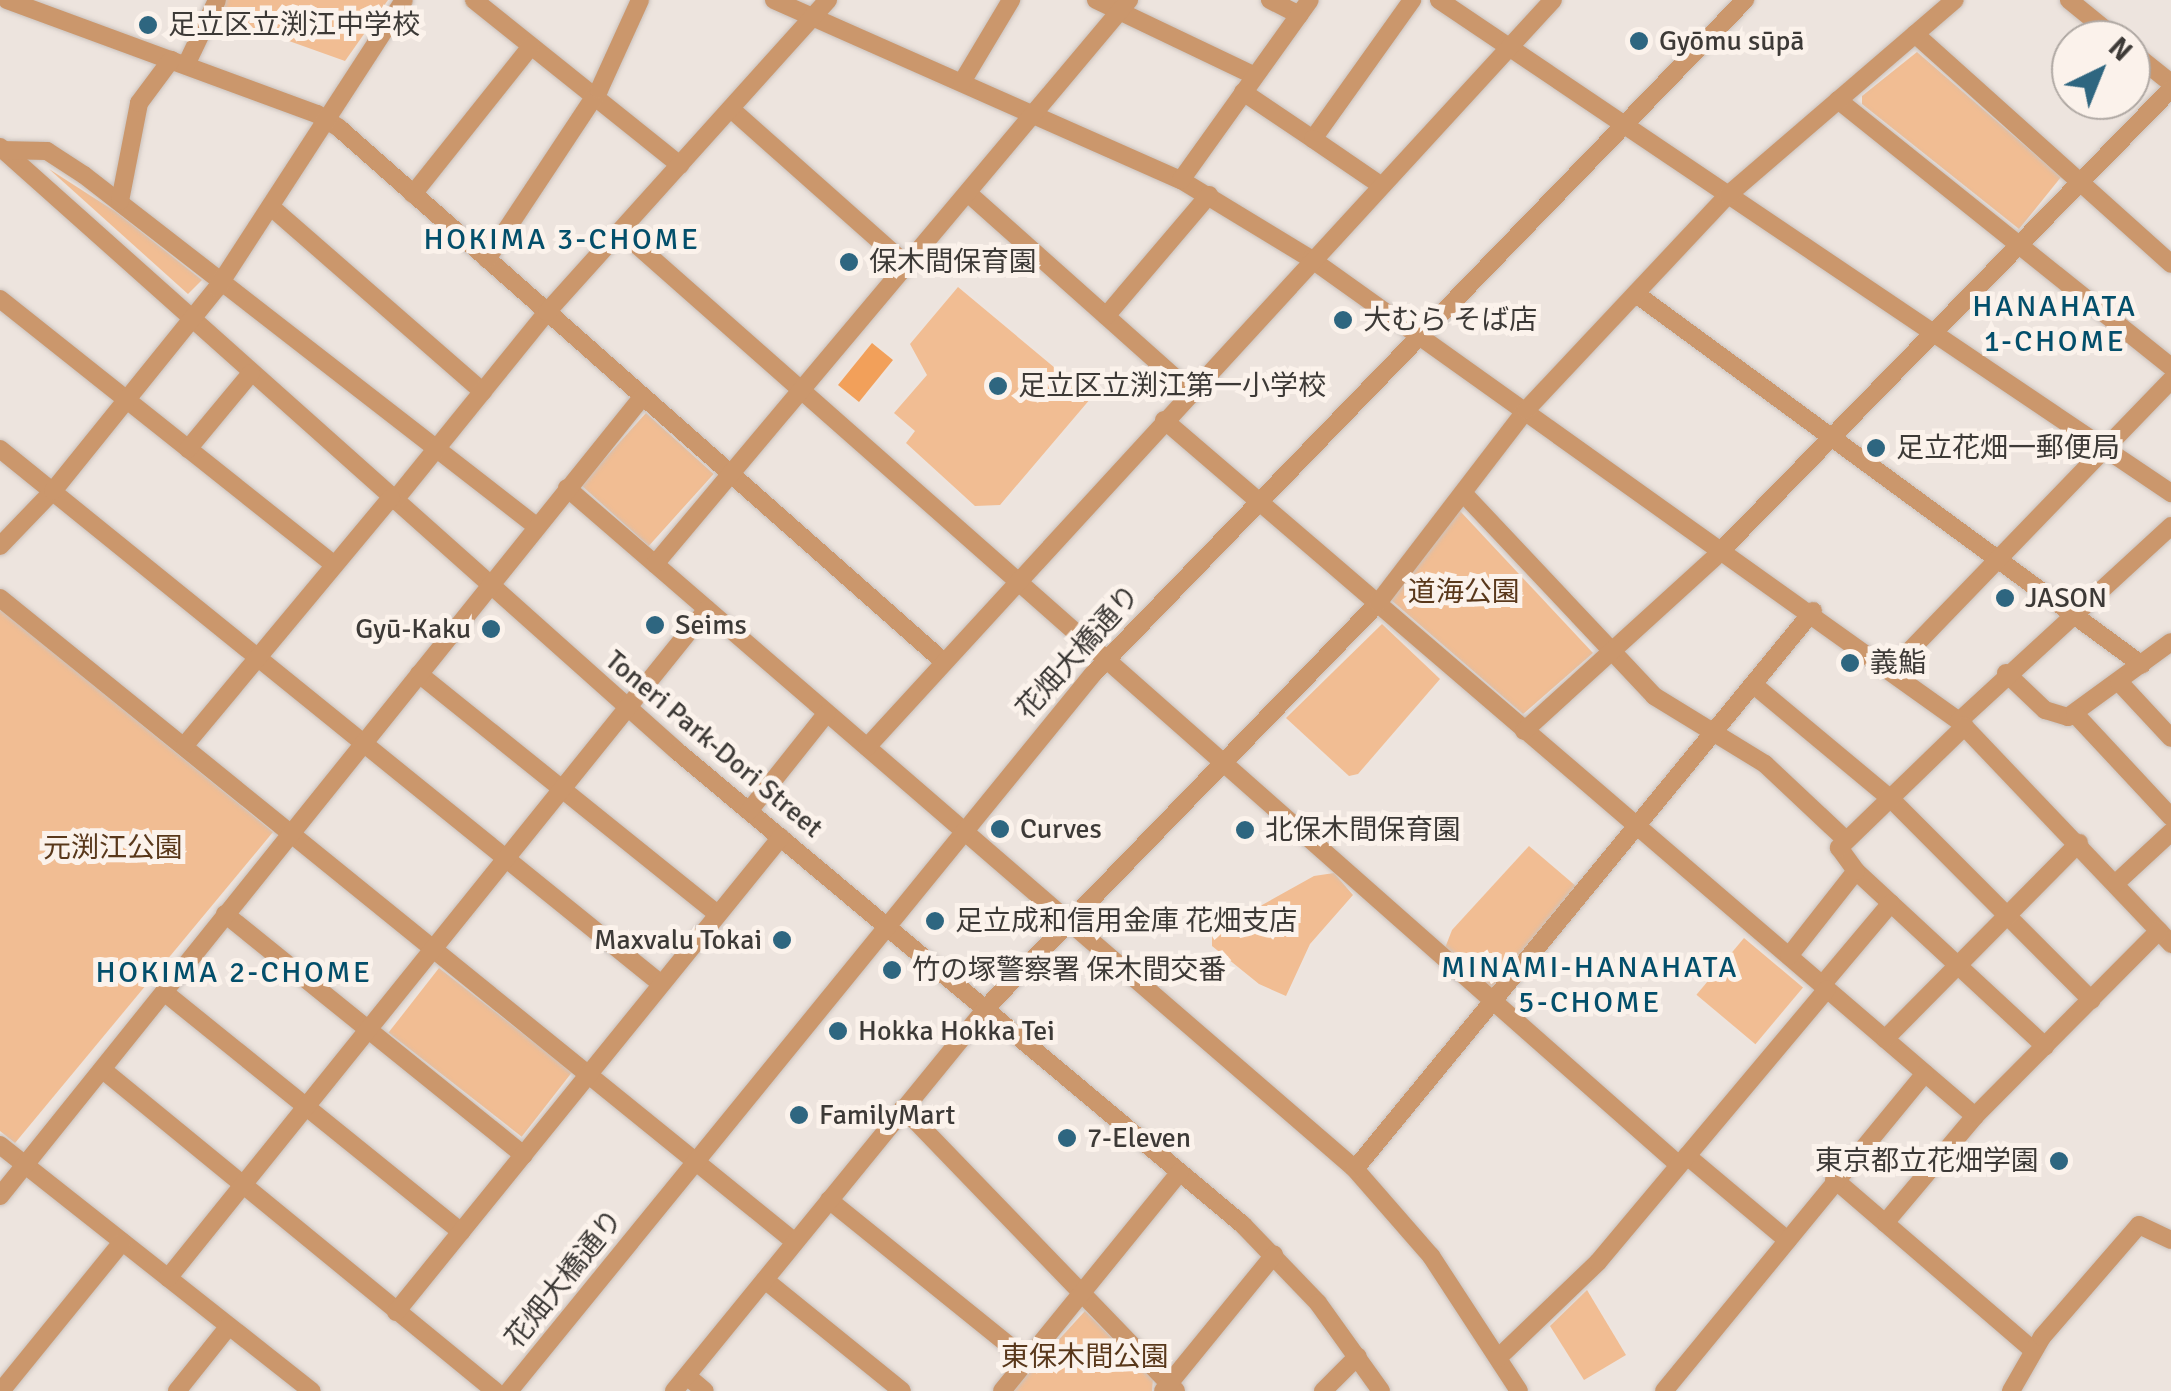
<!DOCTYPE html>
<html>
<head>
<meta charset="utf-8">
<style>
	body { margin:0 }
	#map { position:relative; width:2171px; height:1391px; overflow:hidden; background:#ede4de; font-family:Signika,"Noto Sans JP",sans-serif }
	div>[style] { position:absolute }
	.green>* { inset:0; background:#f1bd93; transform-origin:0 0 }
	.water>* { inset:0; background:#f2a05a; transform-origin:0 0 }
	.roads { filter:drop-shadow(0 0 2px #cac2bd) drop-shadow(0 0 2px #cac2bd) }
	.minor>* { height:18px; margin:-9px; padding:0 9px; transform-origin:9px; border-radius:9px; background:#cb976c }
	.dots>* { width:28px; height:28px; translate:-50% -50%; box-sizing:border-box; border:5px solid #fbf2eb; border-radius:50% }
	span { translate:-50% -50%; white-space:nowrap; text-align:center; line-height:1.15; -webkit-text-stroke:10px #fbf2eb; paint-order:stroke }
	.poi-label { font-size:28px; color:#3d3a37 }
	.left { translate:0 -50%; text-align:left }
	.right { translate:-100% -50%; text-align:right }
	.park-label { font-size:28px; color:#59381b }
	.street-label { font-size:28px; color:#3d3a37 }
	.neighbourhood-label { font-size:30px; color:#034f6b; letter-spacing:2.5px }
	.north { position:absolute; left:2051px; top:20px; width:100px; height:100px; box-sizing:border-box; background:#fbf2eb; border:2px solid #afa8a3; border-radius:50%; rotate:43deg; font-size:28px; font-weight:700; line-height:40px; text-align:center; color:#3d3a37 }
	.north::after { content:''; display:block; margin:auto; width:35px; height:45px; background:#2e6680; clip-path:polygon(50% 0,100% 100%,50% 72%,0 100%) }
</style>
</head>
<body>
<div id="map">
	<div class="green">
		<div style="clip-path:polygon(226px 0,388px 0,345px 61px,219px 16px)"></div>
		<div style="clip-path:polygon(1917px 52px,2061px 177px,2019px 229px,1862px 104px,1862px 96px)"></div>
		<div style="clip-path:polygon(49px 169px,116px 212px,202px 280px,188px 294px)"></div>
		<div style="clip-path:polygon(958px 287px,1091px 398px,1000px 505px,975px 506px,906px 443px,915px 431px,894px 413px,927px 375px,910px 344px)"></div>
		<div style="left:646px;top:413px;width:91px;height:97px;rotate:42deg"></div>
		<div style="clip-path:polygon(1460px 511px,1593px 653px,1523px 714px,1390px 599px)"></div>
		<div style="clip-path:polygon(0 609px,273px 832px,15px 1143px,0 1131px)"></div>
		<div style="clip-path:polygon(1382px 624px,1440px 679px,1358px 774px,1349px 776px,1286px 718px)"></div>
		<div style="clip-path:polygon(1529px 846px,1577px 887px,1491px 992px,1445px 948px,1452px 930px)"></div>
		<div style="clip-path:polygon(1334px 873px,1353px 895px,1310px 944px,1286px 996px,1259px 984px,1212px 946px,1212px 933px,1314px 876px)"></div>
		<div style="left:1744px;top:938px;width:77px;height:74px;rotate:40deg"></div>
		<div style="left:439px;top:968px;width:169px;height:82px;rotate:38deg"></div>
		<div style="clip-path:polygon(1587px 1290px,1626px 1355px,1584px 1380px,1550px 1326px)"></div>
		<div style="clip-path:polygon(1085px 1311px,1153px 1379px,1152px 1391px,1012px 1391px)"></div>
	</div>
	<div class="water">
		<div style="left:872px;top:343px;width:27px;height:54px;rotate:39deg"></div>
	</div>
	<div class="roads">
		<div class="minor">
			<div style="left:7px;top:0;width:330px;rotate:20.2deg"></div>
			<div style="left:317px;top:114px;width:26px;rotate:32deg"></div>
			<div style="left:339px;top:128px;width:806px;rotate:41.43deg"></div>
			<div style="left:474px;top:0;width:264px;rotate:38.7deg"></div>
			<div style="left:774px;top:0;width:445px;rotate:23.9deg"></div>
			<div style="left:1181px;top:180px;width:152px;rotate:31.3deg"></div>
			<div style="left:1311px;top:259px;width:796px;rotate:35.49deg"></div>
			<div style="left:1959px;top:721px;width:308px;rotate:46.4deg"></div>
			<div style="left:1096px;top:0;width:176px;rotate:25.5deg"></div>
			<div style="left:1270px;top:0;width:33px;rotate:27deg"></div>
			<div style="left:1439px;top:0;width:883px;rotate:33.96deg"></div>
			<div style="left:2069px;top:0;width:63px;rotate:39.2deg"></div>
			<div style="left:1915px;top:34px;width:344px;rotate:41.9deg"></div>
			<div style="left:2131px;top:51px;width:51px;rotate:38.7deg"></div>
			<div style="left:186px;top:65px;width:72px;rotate:-64.5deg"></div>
			<div style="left:962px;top:82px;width:96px;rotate:-59.1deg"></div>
			<div style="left:1243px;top:92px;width:84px;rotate:33.9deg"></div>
			<div style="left:1313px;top:139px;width:171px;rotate:-54.5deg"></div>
			<div style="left:1838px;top:100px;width:427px;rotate:38.7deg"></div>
			<div style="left:731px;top:109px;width:237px;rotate:41.6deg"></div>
			<div style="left:1313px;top:139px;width:80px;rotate:34.3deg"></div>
			<div style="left:0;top:147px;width:907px;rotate:41.74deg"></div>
			<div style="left:677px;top:751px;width:738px;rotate:39.94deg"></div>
			<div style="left:1243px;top:1225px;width:108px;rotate:46.1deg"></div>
			<div style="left:1318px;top:1303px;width:108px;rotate:54.4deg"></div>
			<div style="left:0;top:150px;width:47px;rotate:1.2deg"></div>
			<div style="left:47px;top:151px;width:44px;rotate:33deg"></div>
			<div style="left:84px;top:175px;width:572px;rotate:37.83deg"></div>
			<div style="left:1181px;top:180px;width:221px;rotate:-54.4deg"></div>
			<div style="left:413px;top:194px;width:189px;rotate:-51.4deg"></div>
			<div style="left:969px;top:194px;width:296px;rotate:41.7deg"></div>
			<div style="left:120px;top:201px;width:100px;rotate:-79deg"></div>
			<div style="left:139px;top:103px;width:54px;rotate:-53.3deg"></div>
			<div style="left:271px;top:207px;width:281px;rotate:41.1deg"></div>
			<div style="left:621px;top:231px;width:1411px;rotate:41.44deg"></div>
			<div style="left:487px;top:259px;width:203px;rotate:-56.5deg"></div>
			<div style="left:599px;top:90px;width:99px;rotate:-65.5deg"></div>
			<div style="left:1636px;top:294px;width:627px;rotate:36.25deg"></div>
			<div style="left:0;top:299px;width:427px;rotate:38.5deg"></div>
			<div style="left:1106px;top:316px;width:159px;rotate:-49.6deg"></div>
			<div style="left:1164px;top:420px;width:1069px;rotate:40.64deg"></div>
			<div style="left:0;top:449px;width:849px;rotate:38.98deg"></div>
			<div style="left:188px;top:449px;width:99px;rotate:-50.3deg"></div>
			<div style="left:567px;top:488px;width:1041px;rotate:40.83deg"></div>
			<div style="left:1355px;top:1169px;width:116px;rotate:48.9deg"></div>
			<div style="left:1431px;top:1256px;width:161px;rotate:56.9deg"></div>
			<div style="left:1463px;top:493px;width:279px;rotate:46.7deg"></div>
			<div style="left:1654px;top:696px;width:130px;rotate:31.5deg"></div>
			<div style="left:1765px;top:764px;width:111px;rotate:43.2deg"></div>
			<div style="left:394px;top:501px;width:243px;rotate:-51deg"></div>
			<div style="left:547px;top:312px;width:420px;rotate:-48deg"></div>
			<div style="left:0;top:546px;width:76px;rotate:-46.1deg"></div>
			<div style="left:53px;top:491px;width:261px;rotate:-51.1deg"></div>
			<div style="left:217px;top:288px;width:343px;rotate:-57deg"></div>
			<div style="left:655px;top:564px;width:737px;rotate:-49.96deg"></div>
			<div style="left:0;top:598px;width:1023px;rotate:39.01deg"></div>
			<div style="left:1893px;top:668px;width:400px;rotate:-46deg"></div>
			<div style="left:2006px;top:673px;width:54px;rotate:43.5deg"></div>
			<div style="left:2045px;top:710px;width:24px;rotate:17deg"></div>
			<div style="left:2068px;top:717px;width:127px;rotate:-36.1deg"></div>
			<div style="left:419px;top:674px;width:383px;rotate:38.8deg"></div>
			<div style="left:2119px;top:682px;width:76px;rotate:47.1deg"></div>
			<div style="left:1754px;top:685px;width:178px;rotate:39.8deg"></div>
			<div style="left:1891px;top:799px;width:284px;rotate:45.1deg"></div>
			<div style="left:2075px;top:714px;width:141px;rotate:47deg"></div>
			<div style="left:1959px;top:721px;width:288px;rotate:-42.6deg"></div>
			<div style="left:1524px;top:731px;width:258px;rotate:-42.3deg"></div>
			<div style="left:1715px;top:557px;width:653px;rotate:-45.74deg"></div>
			<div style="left:185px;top:745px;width:322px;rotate:-50.2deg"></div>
			<div style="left:867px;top:747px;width:1014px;rotate:-47.44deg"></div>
			<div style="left:749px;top:811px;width:125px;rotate:-51.5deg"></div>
			<div style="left:1856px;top:871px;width:258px;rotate:42.8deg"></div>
			<div style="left:2116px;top:883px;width:75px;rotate:-42.8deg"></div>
			<div style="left:225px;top:914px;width:384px;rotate:38.9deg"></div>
			<div style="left:1789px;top:956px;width:108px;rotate:-51.8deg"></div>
			<div style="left:1856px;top:871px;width:29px;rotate:-126deg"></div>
			<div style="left:1839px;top:848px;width:175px;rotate:-44.1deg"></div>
			<div style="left:1822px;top:985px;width:107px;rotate:-49.9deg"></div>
			<div style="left:164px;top:992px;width:382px;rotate:38.9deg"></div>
			<div style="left:1885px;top:1039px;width:276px;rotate:-45.3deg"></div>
			<div style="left:103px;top:1070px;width:507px;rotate:39.31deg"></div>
			<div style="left:903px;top:1108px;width:393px;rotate:46deg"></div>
			<div style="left:0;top:1145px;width:397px;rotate:38.3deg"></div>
			<div style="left:1687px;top:1156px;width:131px;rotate:40deg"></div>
			<div style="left:1355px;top:1169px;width:722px;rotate:-50.62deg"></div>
			<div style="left:1834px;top:1179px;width:262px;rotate:40.7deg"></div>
			<div style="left:0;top:1196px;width:1026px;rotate:-51.21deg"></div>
			<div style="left:829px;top:1200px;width:255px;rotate:38.9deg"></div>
			<div style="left:1885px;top:1223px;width:140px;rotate:-49.9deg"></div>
			<div style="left:1975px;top:1116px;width:261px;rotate:-45.2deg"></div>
			<div style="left:168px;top:1278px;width:859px;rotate:-51.14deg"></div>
			<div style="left:765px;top:1280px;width:176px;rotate:39deg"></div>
			<div style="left:396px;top:1312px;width:611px;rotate:-50.97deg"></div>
			<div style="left:1498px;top:1358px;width:139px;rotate:-43.8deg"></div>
			<div style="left:1598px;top:1262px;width:356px;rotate:-50deg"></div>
			<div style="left:687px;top:1376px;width:23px;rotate:40deg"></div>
			<div style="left:1px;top:1391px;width:192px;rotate:-50.9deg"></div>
			<div style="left:177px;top:1391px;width:83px;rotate:-51.3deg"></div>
			<div style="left:509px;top:1391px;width:925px;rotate:-50.84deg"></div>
			<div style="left:1093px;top:674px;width:938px;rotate:-45.95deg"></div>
			<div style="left:674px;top:1391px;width:493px;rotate:-50.8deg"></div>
			<div style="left:985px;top:1009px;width:565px;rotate:-45.93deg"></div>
			<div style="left:1378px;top:603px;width:243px;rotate:-52.5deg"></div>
			<div style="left:1526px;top:410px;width:295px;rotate:-46.8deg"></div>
			<div style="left:1728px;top:195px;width:299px;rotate:-40.7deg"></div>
			<div style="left:1002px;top:1391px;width:282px;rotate:-50.9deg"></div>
			<div style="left:1163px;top:1391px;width:176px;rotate:-50.8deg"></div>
			<div style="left:1323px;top:1391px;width:49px;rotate:-45deg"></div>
			<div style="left:1664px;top:1391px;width:411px;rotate:-50.6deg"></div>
			<div style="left:2011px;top:1391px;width:62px;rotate:-60.1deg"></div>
			<div style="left:2042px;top:1337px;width:148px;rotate:-49.1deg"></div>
			<div style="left:2139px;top:1225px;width:35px;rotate:25deg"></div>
		</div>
	</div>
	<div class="dots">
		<div style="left:148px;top:25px;background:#2e6680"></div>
		<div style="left:1639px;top:41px;background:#2e6680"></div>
		<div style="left:849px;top:262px;background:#2e6680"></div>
		<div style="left:1343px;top:320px;background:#2e6680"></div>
		<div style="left:998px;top:386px;background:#2e6680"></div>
		<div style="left:1876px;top:448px;background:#2e6680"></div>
		<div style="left:2005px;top:598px;background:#2e6680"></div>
		<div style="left:655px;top:625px;background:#2e6680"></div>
		<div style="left:491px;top:629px;background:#2e6680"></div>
		<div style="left:1850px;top:663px;background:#2e6680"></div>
		<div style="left:1000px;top:829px;background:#2e6680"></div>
		<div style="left:1245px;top:830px;background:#2e6680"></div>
		<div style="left:935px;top:921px;background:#2e6680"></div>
		<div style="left:782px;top:940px;background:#2e6680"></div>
		<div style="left:892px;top:970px;background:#2e6680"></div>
		<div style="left:838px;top:1031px;background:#2e6680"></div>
		<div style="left:799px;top:1115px;background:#2e6680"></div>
		<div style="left:1067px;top:1138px;background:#2e6680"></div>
		<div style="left:2059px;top:1161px;background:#2e6680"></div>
	</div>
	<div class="poi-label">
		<span class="left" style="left:168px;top:25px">足立区立渕江中学校</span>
		<span class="left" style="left:1659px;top:41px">Gyōmu sūpā</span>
		<span class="left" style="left:869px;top:262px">保木間保育園</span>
		<span class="left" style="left:1363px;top:320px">大むら そば店</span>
		<span class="left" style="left:1018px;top:386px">足立区立渕江第一小学校</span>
		<span class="left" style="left:1896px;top:448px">足立花畑一郵便局</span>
		<span class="left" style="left:2025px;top:598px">JASON</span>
		<span class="left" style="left:675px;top:625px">Seims</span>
		<span class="right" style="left:471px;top:629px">Gyū-Kaku</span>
		<span class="left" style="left:1870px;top:663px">義鮨</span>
		<span class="left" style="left:1020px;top:829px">Curves</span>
		<span class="left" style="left:1265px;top:830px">北保木間保育園</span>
		<span class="left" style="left:955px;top:921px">足立成和信用金庫 花畑支店</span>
		<span class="right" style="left:762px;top:940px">Maxvalu Tokai</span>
		<span class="left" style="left:912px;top:970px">竹の塚警察署 保木間交番</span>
		<span class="left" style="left:858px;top:1031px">Hokka Hokka Tei</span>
		<span class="left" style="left:819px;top:1115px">FamilyMart</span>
		<span class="left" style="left:1087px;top:1138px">7-Eleven</span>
		<span class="right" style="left:2039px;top:1161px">東京都立花畑学園</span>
	</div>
	<div class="park-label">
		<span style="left:1464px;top:592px">道海公園</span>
		<span style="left:113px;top:848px">元渕江公園</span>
		<span style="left:1085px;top:1357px">東保木間公園</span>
	</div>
	<div class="street-label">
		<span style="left:1078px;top:652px;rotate:-48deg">花畑大橋通り</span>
		<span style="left:714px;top:744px;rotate:40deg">Toneri Park-Dori Street</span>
		<span style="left:564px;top:1279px;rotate:-51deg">花畑大橋通り</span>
	</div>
	<div class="neighbourhood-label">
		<span style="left:562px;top:240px">HOKIMA 3-CHOME</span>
		<span style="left:2055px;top:324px">HANAHATA<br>1-CHOME</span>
		<span style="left:1590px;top:985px">MINAMI-HANAHATA<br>5-CHOME</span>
		<span style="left:234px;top:973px">HOKIMA 2-CHOME</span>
	</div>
	<div class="north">N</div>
</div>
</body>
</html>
